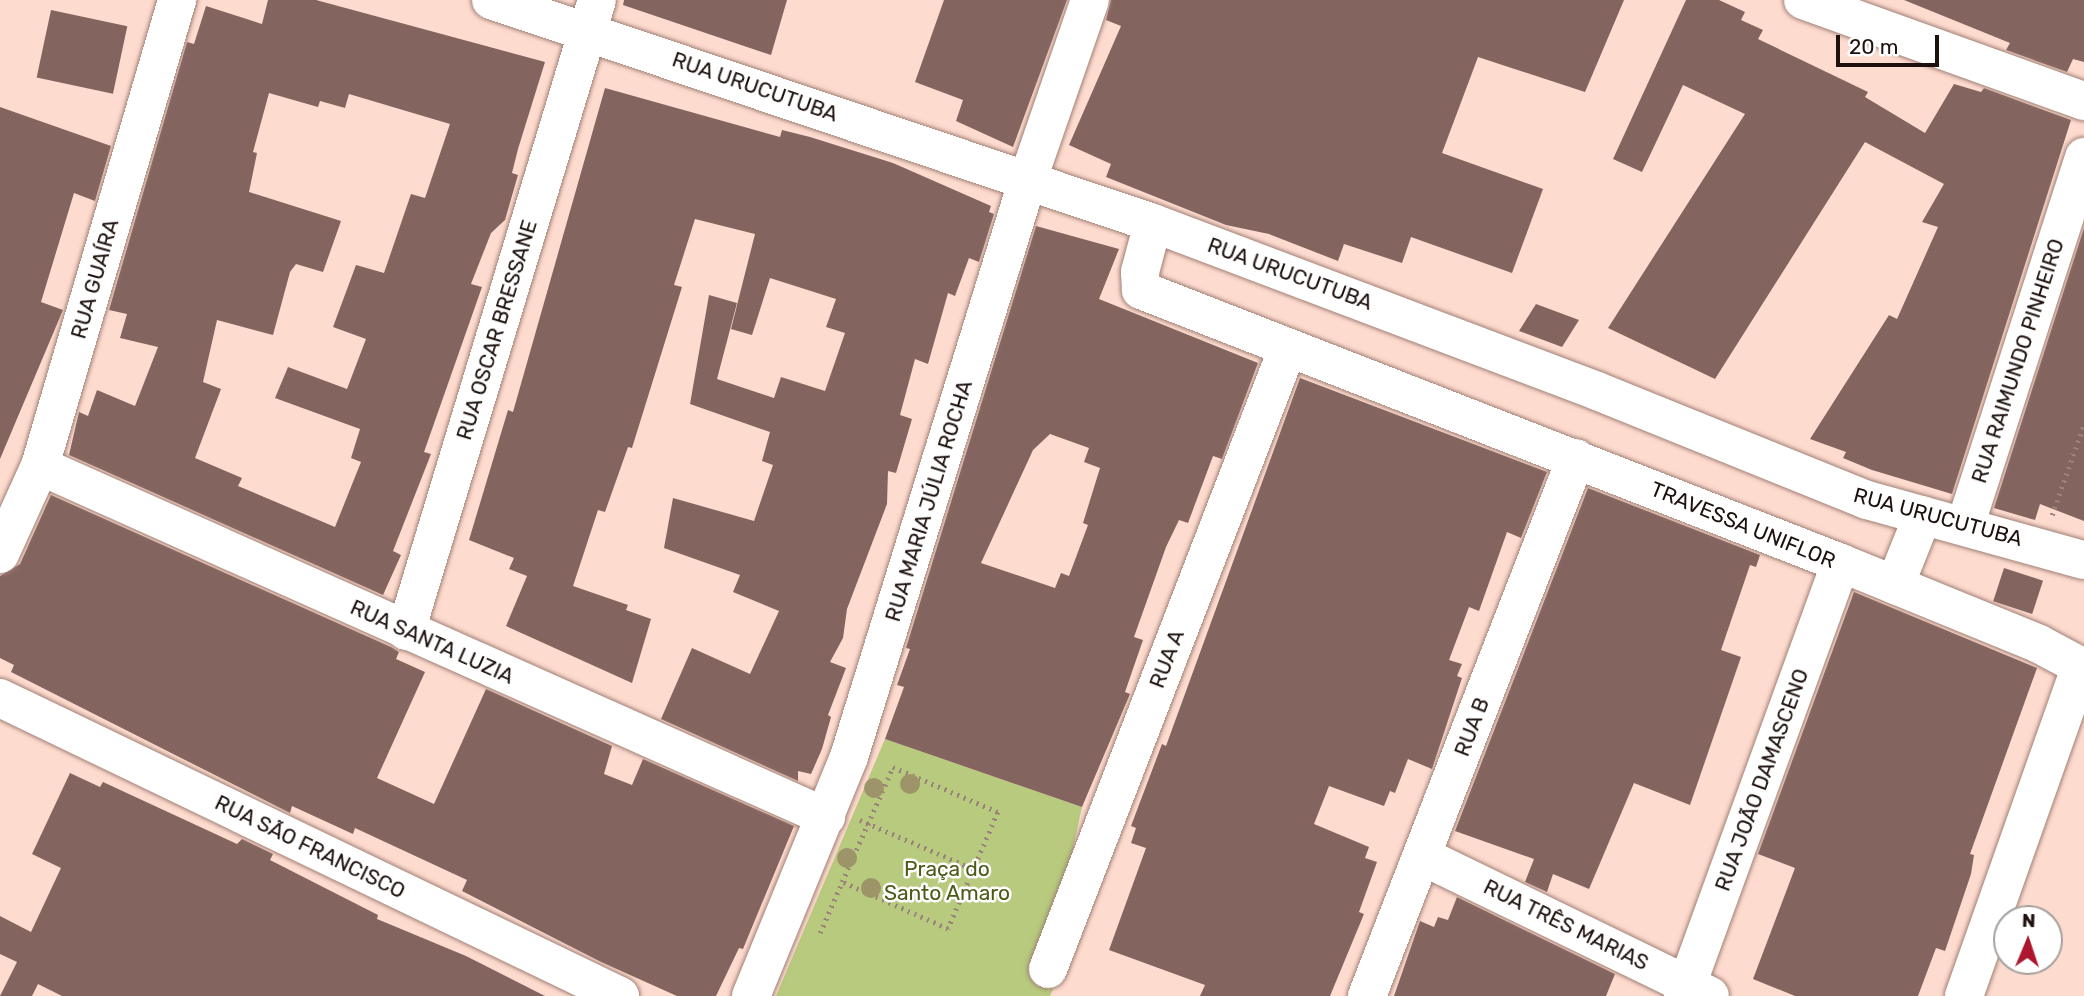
<!DOCTYPE html>
<html>
<head>
<meta charset="utf-8">
<style>
	body { margin:0 }
	#map { position:relative; width:2084px; height:996px; overflow:hidden; background:#fedbcf; font-family:Rubik,sans-serif }
	div>[style] { position:absolute }
	.green>* { inset:0; background:#b7ca7d }
	.building>* { inset:0; background:#84645f; transform-origin:0 0 }
	.path>* { height:4.5px; margin-top:-2.25px; transform-origin:0; background:repeating-linear-gradient(90deg,#9b827a 0 2px,transparent 0 7px) }
	.roads { filter:drop-shadow(0 0 2px #a08075) drop-shadow(0 0 2px #a08075) }
	.minor>* { height:38px; margin:-19px; padding:0 19px; transform-origin:19px; border-radius:19px; background:#fff }
	.tertiary>* { height:38px; margin:-19px; padding:0 19px; transform-origin:19px; border-radius:19px; background:#fff }
	.trees>* { width:20px; height:20px; margin:-10px; border-radius:50%; background:#9d946a }
	span { translate:-50% -50%; white-space:nowrap; text-align:center; line-height:1.15; -webkit-text-stroke:5px #fff; paint-order:stroke }
	.street-label { font-size:21px; color:#1d110d }
	.park-label { font-size:21px; color:#4d5a17 }
	.north { position:absolute; left:1993px; top:905px; width:70px; height:70px; box-sizing:border-box; background:#fff; border:2px solid #a5a09e; border-radius:50%; rotate:2deg; font-size:19px; font-weight:700; line-height:28px; text-align:center; color:#1d110d }
	.north::after { content:''; display:block; margin:auto; width:24px; height:32px; background:#ac162e; clip-path:polygon(50% 0,100% 100%,50% 72%,0 100%) }
	.scale { position:absolute; left:1836px; top:35px; width:103px; height:32px; box-sizing:border-box; border:4px solid #1d110d; border-top:0; padding-left:9px; font-size:21px; line-height:24px; white-space:nowrap; color:#1d110d; -webkit-text-stroke:5px #fff; paint-order:stroke }
</style>
</head>
<body>
<div id="map">
	<div class="green">
		<div style="clip-path:polygon(885px 739px,1082px 807px,1062px 899px,1058px 979px,1050px 996px,776px 996px)"></div>
	</div>
	<div class="building">
		<div style="clip-path:polygon(evenodd,268px 0,316px 0,545px 62px,518px 149px,512px 173px,518px 175px,505px 220px,491px 233px,471px 284px,482px 287px,424px 452px,431px 454px,393px 551px,401px 555px,383px 595px,69px 455px,79px 412px,88px 416px,97px 390px,135px 406px,158px 347px,120px 338px,127px 314px,109px 310px,187px 42px,194px 44px,206px 6px,262px 24px,268px 0,269px 93px,318px 107px,320px 101px,345px 108px,349px 94px,450px 124px,425px 198px,411px 194px,384px 273px,356px 265px,333px 327px,366px 339px,347px 389px,288px 367px,275px 398px,360px 429px,351px 458px,361px 462px,335px 527px,238px 486px,242px 478px,195px 458px,221px 389px,203px 382px,217px 320px,273px 335px,290px 272px,296px 264px,323px 272px,341px 221px,249px 192px,257px 153px,253px 152px,269px 93px)"></div>
		<div style="clip-path:polygon(624px 0,787px 0,771px 55px,623px 5px)"></div>
		<div style="clip-path:polygon(944px 0,1067px 0,1013px 147px,956px 121px,963px 100px,915px 82px)"></div>
		<div style="clip-path:polygon(1111px 0,1624px 0,1585px 92px,1478px 57px,1442px 153px,1543px 189px,1512px 273px,1411px 237px,1402px 263px,1344px 244px,1338px 261px,1269px 234px,1226px 225px,1106px 177px,1111px 164px,1069px 145px,1121px 26px,1106px 20px)"></div>
		<div style="clip-path:polygon(1686px 0,1719px 0,1745px 12px,1741px 20px,1763px 30px,1758px 39px,1868px 92px,1865px 97px,1925px 133px,1954px 84px,1981px 92px,1984px 88px,2071px 120px,1952px 494px,1872px 470px,1843px 458px,1846px 452px,1810px 439px,1889px 315px,1897px 319px,1938px 227px,1922px 222px,1944px 184px,1865px 142px,1715px 379px,1608px 328px,1745px 114px,1683px 85px,1642px 172px,1613px 159px)"></div>
		<div style="clip-path:polygon(1904px 0,2084px 0,2084px 62px,2073px 59px,2067px 72px,2006px 50px,2010px 43px)"></div>
		<div style="left:51px;top:10px;width:78px;height:69px;rotate:12deg"></div>
		<div style="clip-path:polygon(605px 88px,780px 137px,782px 130px,810px 137px,893px 163px,991px 206px,989px 212px,994px 214px,979px 262px,969px 258px,955px 296px,948px 293px,928px 364px,915px 359px,900px 415px,912px 419px,896px 473px,888px 471px,887px 504px,847px 609px,843px 638px,830px 662px,846px 668px,828px 715px,831px 717px,822px 749px,811px 774px,798px 771px,798px 781px,661px 719px,692px 648px,750px 674px,779px 611px,733px 592px,740px 575px,664px 548px,673px 498px,754px 521px,773px 465px,762px 461px,770px 432px,690px 404px,709px 295px,737px 303px,717px 379px,774px 398px,781px 377px,825px 391px,845px 333px,826px 327px,836px 299px,770px 278px,752px 335px,731px 329px,755px 234px,695px 219px,674px 285px,682px 287px,632px 448px,628px 447px,605px 512px,598px 510px,573px 586px,628px 605px,626px 610px,651px 619px,632px 683px,506px 626px,527px 576px,509px 569px,514px 558px,469px 540px,508px 410px,513px 412px)"></div>
		<div style="clip-path:polygon(0 107px,111px 146px,95px 201px,74px 193px,41px 302px,63px 310px,0 459px)"></div>
		<div style="clip-path:polygon(evenodd,1036px 226px,1119px 249px,1099px 299px,1258px 363px,1222px 459px,1213px 456px,1188px 523px,1179px 520px,1166px 547px,1134px 637px,1143px 640px,1125px 692px,1130px 694px,1082px 807px,885px 739px,904px 687px,897px 685px,910px 649px,906px 648px,1036px 226px,1050px 434px,1089px 448px,1084px 462px,1100px 468px,1083px 523px,1088px 525px,1069px 576px,1061px 573px,1055px 588px,981px 563px,1033px 450px,1050px 434px)"></div>
		<div style="clip-path:polygon(2084px 228px,2084px 521px,2040px 504px,2035px 520px,1994px 508px)"></div>
		<div style="clip-path:polygon(1536px 304px,1579px 320px,1562px 347px,1519px 331px)"></div>
		<div style="clip-path:polygon(1300px 378px,1547px 472px,1521px 538px,1507px 532px,1479px 611px,1469px 607px,1449px 660px,1462px 664px,1457px 676px,1462px 678px,1432px 769px,1408px 759px,1395px 793px,1390px 791px,1384px 806px,1329px 786px,1314px 824px,1369px 847px,1365px 858px,1377px 862px,1359px 912px,1364px 914px,1330px 996px,1200px 996px,1205px 985px,1109px 950px,1146px 848px,1131px 843px,1136px 828px,1131px 826px,1162px 744px,1166px 746px)"></div>
		<div style="clip-path:polygon(1588px 488px,1760px 555px,1756px 567px,1750px 565px,1721px 650px,1741px 657px,1690px 805px,1634px 783px,1589px 889px,1553px 874px,1547px 892px,1525px 882px,1534px 859px,1455px 831px)"></div>
		<div style="clip-path:polygon(51px 495px,391px 647px,399px 652px,396px 659px,425px 672px,377px 778px,434px 804px,486px 689px,612px 746px,604px 774px,632px 785px,643px 759px,794px 826px,743px 949px,739px 948px,716px 996px,677px 996px,601px 962px,462px 891px,467px 880px,355px 828px,353px 834px,292px 806px,290px 813px,11px 672px,14px 665px,0 658px,0 576px,20px 564px)"></div>
		<div style="left:2004px;top:568px;width:41px;height:35px;rotate:18deg"></div>
		<div style="clip-path:polygon(1854px 592px,2037px 668px,1970px 854px,1974px 855px,1971px 874px,1945px 951px,1936px 948px,1918px 996px,1795px 996px,1753px 979px,1795px 868px,1758px 854px)"></div>
		<div style="clip-path:polygon(70px 773px,100px 787px,103px 782px,237px 844px,242px 839px,273px 854px,270px 860px,378px 915px,377px 919px,466px 956px,545px 996px,62px 996px,38px 984px,32px 996px,0 996px,17px 962px,0 954px,0 916px,31px 932px,61px 868px,32px 854px)"></div>
		<div style="clip-path:polygon(1457px 897px,1615px 974px,1606px 996px,1394px 996px,1420px 921px,1434px 927px,1438px 917px,1448px 920px)"></div>
	</div>
	<div class="path">
		<div style="left:2052px;top:515px;width:96px;rotate:-70.6deg"></div>
		<div style="left:893px;top:767px;width:114px;rotate:23.2deg"></div>
		<div style="left:998px;top:812px;width:127px;rotate:113.1deg"></div>
		<div style="left:948px;top:929px;width:116px;rotate:-156.1deg"></div>
		<div style="left:842px;top:882px;width:126px;rotate:-66.1deg"></div>
		<div style="left:860px;top:820px;width:124px;rotate:23.3deg"></div>
		<div style="left:820px;top:933px;width:56px;rotate:-66.7deg"></div>
	</div>
	<div class="roads">
		<div class="minor">
			<div style="left:491px;top:0;width:699px;rotate:18.62deg"></div>
			<div style="left:1153px;top:223px;width:475px;rotate:20.7deg"></div>
			<div style="left:1597px;top:391px;width:291px;rotate:22deg"></div>
			<div style="left:1867px;top:500px;width:225px;rotate:15.5deg"></div>
			<div style="left:1803px;top:0;width:299px;rotate:19.8deg"></div>
			<div style="left:1153px;top:223px;width:51px;rotate:104.9deg"></div>
			<div style="left:1140px;top:272px;width:18px;rotate:87deg"></div>
			<div style="left:1141px;top:290px;width:751px;rotate:21.31deg"></div>
			<div style="left:1841px;top:563px;width:214px;rotate:22.2deg"></div>
			<div style="left:2039px;top:644px;width:51px;rotate:28.1deg"></div>
			<div style="left:40px;top:466px;width:861px;rotate:24.06deg"></div>
			<div style="left:1965px;top:526px;width:388px;rotate:-72.1deg"></div>
			<div style="left:0;top:554px;width:97px;rotate:-65.6deg"></div>
			<div style="left:40px;top:466px;width:486px;rotate:-73.6deg"></div>
			<div style="left:1895px;top:585px;width:75px;rotate:-68.2deg"></div>
			<div style="left:406px;top:631px;width:659px;rotate:-73.16deg"></div>
			<div style="left:1422px;top:856px;width:320px;rotate:25.9deg"></div>
			<div style="left:1048px;top:969px;width:664px;rotate:-68.89deg"></div>
			<div style="left:1367px;top:996px;width:577px;rotate:-68.77deg"></div>
			<div style="left:1683px;top:996px;width:461px;rotate:-70deg"></div>
			<div style="left:1964px;top:996px;width:350px;rotate:-70.5deg"></div>
		</div>
		<div class="tertiary">
			<div style="left:0;top:698px;width:688px;rotate:25.67deg"></div>
			<div style="left:751px;top:996px;width:258px;rotate:-67.7deg"></div>
			<div style="left:849px;top:757px;width:605px;rotate:-72.79deg"></div>
			<div style="left:1028px;top:179px;width:189px;rotate:-70.9deg"></div>
		</div>
	</div>
	<div class="trees">
		<div style="left:910px;top:784px"></div>
		<div style="left:874px;top:788px"></div>
		<div style="left:847px;top:858px"></div>
		<div style="left:871px;top:888px"></div>
	</div>
	<div class="street-label">
		<span style="left:755px;top:87px;rotate:19deg">RUA URUCUTUBA</span>
		<span style="left:1290px;top:274px;rotate:20deg">RUA URUCUTUBA</span>
		<span style="left:95px;top:279px;rotate:-74deg">RUA GUAÍRA</span>
		<span style="left:497px;top:330px;rotate:-73deg">RUA OSCAR BRESSANE</span>
		<span style="left:2018px;top:361px;rotate:-72deg">RUA RAIMUNDO PINHEIRO</span>
		<span style="left:929px;top:501px;rotate:-73deg">RUA MARIA JÚLIA ROCHA</span>
		<span style="left:1938px;top:517px;rotate:15deg">RUA URUCUTUBA</span>
		<span style="left:1743px;top:525px;rotate:22deg">TRAVESSA UNIFLOR</span>
		<span style="left:432px;top:642px;rotate:24deg">RUA SANTA LUZIA</span>
		<span style="left:1167px;top:659px;rotate:-69deg">RUA A</span>
		<span style="left:1472px;top:727px;rotate:-69deg">RUA B</span>
		<span style="left:1762px;top:780px;rotate:-70deg">RUA JOÃO DAMASCENO</span>
		<span style="left:310px;top:847px;rotate:26deg">RUA SÃO FRANCISCO</span>
		<span style="left:1566px;top:925px;rotate:26deg">RUA TRÊS MARIAS</span>
	</div>
	<div class="park-label">
		<span style="left:947px;top:881px">Praça do<br>Santo Amaro</span>
	</div>
	<div class="north">N</div>
	<div class="scale">20 m</div>
</div>
</body>
</html>
